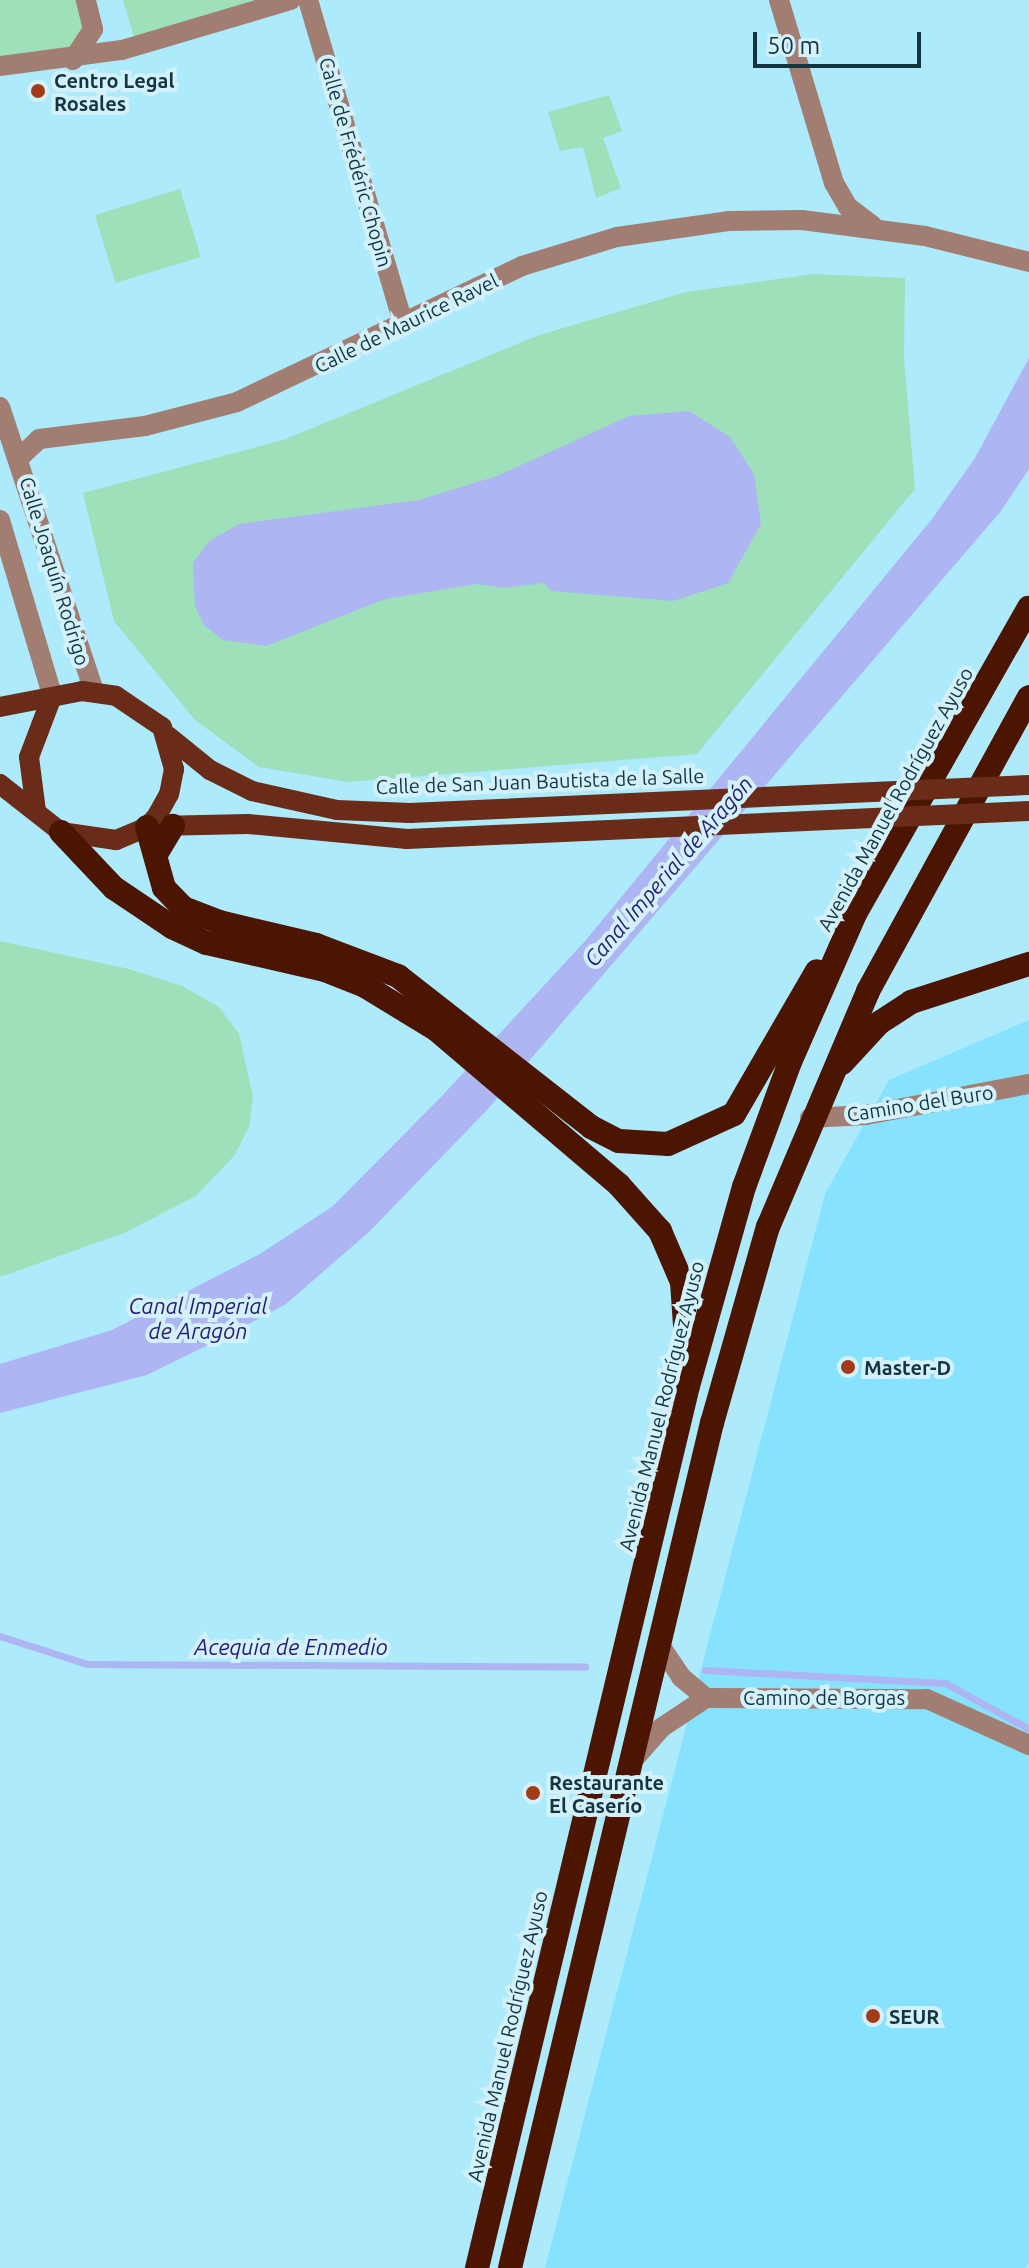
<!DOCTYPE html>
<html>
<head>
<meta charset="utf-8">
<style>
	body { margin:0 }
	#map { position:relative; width:1029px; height:2268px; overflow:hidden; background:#aceafc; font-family:Ubuntu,sans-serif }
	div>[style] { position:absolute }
	.built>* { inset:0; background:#87e2fd }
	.green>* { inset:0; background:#9ee0ba; transform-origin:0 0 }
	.water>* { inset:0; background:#aeb5f3 }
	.stream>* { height:7px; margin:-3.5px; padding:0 3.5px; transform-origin:3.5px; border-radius:3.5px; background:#aeb5f3 }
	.minor>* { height:20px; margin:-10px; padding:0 10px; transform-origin:10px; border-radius:10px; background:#a27d71 }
	.major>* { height:20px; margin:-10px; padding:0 10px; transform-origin:10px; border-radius:10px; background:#6a2c18 }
	.highway>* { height:24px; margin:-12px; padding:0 12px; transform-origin:12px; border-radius:12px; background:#4c1502 }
	.major-bridge>* { height:20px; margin:-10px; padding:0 10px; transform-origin:10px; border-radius:10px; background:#6a2c18 }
	.dots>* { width:22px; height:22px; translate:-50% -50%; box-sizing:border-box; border:4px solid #d3f1fb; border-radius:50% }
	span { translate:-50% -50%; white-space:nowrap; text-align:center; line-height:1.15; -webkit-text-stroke:8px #d3f1fb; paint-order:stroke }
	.poi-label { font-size:20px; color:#14353f; font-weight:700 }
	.left { translate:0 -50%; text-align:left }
	.street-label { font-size:20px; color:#14353f }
	.water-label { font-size:22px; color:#251d73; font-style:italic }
	.scale { position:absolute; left:753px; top:32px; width:168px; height:36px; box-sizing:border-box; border:4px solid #14353f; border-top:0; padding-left:10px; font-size:24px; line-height:28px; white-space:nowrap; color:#14353f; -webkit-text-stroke:6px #d3f1fb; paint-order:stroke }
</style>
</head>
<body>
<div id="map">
	<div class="built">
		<div style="clip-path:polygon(1029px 1020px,1029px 2263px,1025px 2268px,545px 2268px,825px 1194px,889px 1080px)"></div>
	</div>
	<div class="green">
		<div style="clip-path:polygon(0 0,78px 0,87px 19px,75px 48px,0 60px)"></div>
		<div style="clip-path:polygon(123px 0,257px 0,134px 37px)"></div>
		<div style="clip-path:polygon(609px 95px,622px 131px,603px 138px,621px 188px,596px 198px,583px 147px,560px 151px,548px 112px)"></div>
		<div style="left:180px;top:189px;width:71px;height:89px;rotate:73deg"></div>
		<div style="clip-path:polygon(813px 274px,905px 278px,904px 359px,915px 489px,697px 754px,348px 782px,259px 767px,195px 720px,114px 621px,83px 493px,283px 440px,539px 335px,686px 292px)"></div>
		<div style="clip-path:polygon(0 941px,129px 969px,182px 986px,219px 1007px,239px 1034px,253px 1097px,249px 1127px,234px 1156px,196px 1196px,124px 1233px,0 1277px)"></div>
	</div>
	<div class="water">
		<div style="clip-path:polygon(1029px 358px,1029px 469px,1001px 511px,487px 1110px,370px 1231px,286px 1304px,218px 1340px,147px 1375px,0 1413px,0 1364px,112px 1330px,260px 1254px,333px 1206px,441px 1097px,586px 940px,932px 519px,975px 458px)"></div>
		<div style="clip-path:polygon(689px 411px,730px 437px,754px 474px,761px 524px,728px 583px,673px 601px,551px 591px,544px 583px,505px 588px,477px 584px,385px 599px,266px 646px,223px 640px,204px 625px,195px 606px,193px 563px,209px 541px,239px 524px,419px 500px,497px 476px,629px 416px)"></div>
	</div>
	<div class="stream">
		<div style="left:0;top:1636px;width:91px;rotate:17.8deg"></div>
		<div style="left:87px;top:1664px;width:498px;rotate:0.3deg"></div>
		<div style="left:705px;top:1670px;width:240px;rotate:3.1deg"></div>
		<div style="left:945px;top:1683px;width:96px;rotate:28.7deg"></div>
	</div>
	<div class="minor">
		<div style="left:308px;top:0;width:337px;rotate:73.6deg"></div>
		<div style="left:779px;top:0;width:191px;rotate:73.3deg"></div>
		<div style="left:834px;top:183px;width:28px;rotate:60deg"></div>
		<div style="left:848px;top:207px;width:31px;rotate:37deg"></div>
		<div style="left:73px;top:60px;width:37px;rotate:-57deg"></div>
		<div style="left:93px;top:29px;width:30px;rotate:-104deg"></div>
		<div style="left:0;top:66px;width:123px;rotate:-7.5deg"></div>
		<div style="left:122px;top:50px;width:176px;rotate:-16.5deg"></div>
		<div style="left:0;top:407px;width:299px;rotate:71.7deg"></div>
		<div style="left:20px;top:457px;width:26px;rotate:-43deg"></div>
		<div style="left:39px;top:439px;width:107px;rotate:-7deg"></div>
		<div style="left:145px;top:426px;width:95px;rotate:-14.6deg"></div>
		<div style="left:237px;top:402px;width:316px;rotate:-25.5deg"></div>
		<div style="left:522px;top:266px;width:99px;rotate:-17deg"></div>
		<div style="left:617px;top:237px;width:114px;rotate:-8.1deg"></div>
		<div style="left:730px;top:221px;width:72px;rotate:-0.8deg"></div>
		<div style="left:802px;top:220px;width:124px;rotate:7.4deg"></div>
		<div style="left:925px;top:236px;width:107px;rotate:14deg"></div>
		<div style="left:0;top:520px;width:186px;rotate:73.4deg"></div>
		<div style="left:810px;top:1118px;width:56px;rotate:-3.1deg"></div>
		<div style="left:866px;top:1115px;width:166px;rotate:-10.8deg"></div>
		<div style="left:659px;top:1644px;width:40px;rotate:56deg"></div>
		<div style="left:681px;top:1677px;width:33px;rotate:40deg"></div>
		<div style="left:634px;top:1759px;width:41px;rotate:-48.9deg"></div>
		<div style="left:661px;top:1728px;width:54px;rotate:-33.7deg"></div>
		<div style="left:706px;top:1698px;width:221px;rotate:0.3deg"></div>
		<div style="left:927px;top:1699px;width:112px;rotate:24.3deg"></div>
	</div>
	<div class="major">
		<div style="left:0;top:707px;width:84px;rotate:-11deg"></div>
		<div style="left:82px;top:691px;width:34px;rotate:8deg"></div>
		<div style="left:116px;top:696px;width:55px;rotate:34deg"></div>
		<div style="left:162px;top:727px;width:44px;rotate:74.1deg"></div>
		<div style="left:174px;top:769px;width:25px;rotate:101deg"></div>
		<div style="left:169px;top:794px;width:25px;rotate:119deg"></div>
		<div style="left:157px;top:816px;width:15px;rotate:132deg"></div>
		<div style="left:147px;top:827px;width:34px;rotate:157deg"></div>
		<div style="left:116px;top:840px;width:56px;rotate:-171.7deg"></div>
		<div style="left:61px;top:832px;width:78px;rotate:-141.8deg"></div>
		<div style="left:168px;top:736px;width:54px;rotate:39deg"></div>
		<div style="left:210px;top:770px;width:47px;rotate:26.6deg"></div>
		<div style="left:252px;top:791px;width:87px;rotate:12.6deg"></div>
		<div style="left:337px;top:810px;width:73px;rotate:2.4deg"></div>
		<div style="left:36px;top:811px;width:54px;rotate:-97.4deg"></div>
		<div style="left:29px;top:757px;width:62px;rotate:-69.2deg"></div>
		<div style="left:157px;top:826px;width:91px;rotate:-1.3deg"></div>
		<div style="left:248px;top:824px;width:160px;rotate:5.4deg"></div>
	</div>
	<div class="highway">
		<div style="left:147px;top:827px;width:63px;rotate:74.4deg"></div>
		<div style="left:164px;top:888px;width:28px;rotate:46deg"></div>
		<div style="left:183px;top:908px;width:39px;rotate:21deg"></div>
		<div style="left:219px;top:922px;width:100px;rotate:13.3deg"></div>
		<div style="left:316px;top:945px;width:88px;rotate:20.7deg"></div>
		<div style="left:398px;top:976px;width:245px;rotate:38deg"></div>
		<div style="left:591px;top:1127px;width:31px;rotate:27deg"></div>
		<div style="left:619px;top:1141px;width:49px;rotate:3.5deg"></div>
		<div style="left:668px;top:1144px;width:72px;rotate:-24.4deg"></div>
		<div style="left:734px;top:1114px;width:165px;rotate:-59.9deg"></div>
		<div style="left:61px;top:832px;width:77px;rotate:46.6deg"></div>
		<div style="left:114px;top:888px;width:70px;rotate:33.9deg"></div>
		<div style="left:172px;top:927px;width:38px;rotate:25deg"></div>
		<div style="left:207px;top:943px;width:121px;rotate:12.9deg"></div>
		<div style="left:325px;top:970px;width:43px;rotate:21.8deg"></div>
		<div style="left:365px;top:986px;width:84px;rotate:31.4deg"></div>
		<div style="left:437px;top:1030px;width:239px;rotate:40.4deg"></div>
		<div style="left:619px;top:1185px;width:62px;rotate:48.3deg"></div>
		<div style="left:660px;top:1231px;width:56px;rotate:66.7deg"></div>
		<div style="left:682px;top:1282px;width:71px;rotate:86deg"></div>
		<div style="left:156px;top:854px;width:33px;rotate:-59deg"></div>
		<div style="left:842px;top:1063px;width:54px;rotate:-47.2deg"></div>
		<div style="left:879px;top:1023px;width:38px;rotate:-33deg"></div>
		<div style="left:911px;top:1002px;width:124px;rotate:-17.9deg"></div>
		<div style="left:477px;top:2268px;width:907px;rotate:-76.55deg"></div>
		<div style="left:688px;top:1386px;width:207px;rotate:-74.3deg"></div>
		<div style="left:744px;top:1187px;width:133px;rotate:-69.8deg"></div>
		<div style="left:790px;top:1062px;width:164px;rotate:-66.3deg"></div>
		<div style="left:856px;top:912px;width:350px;rotate:-60.4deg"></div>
		<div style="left:510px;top:2268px;width:869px;rotate:-76.56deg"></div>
		<div style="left:712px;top:1423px;width:204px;rotate:-74.1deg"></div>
		<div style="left:768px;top:1227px;width:256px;rotate:-67deg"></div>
		<div style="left:868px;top:991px;width:335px;rotate:-61.3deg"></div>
	</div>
	<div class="major-bridge">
		<div style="left:410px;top:813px;width:620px;rotate:-2.59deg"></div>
		<div style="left:407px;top:839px;width:623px;rotate:-2.58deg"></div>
	</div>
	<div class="dots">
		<div style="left:38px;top:91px;background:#a23c16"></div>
		<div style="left:848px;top:1367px;background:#a23c16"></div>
		<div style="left:533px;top:1793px;background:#a23c16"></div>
		<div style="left:873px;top:2016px;background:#a23c16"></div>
	</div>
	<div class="poi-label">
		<span class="left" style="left:54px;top:92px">Centro Legal<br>Rosales</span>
		<span class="left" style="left:864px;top:1367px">Master-D</span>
		<span class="left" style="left:549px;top:1794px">Restaurante<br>El Caserío</span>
		<span class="left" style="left:889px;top:2016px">SEUR</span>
	</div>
	<div class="street-label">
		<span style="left:356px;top:162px;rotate:74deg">Calle de Frédéric Chopin</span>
		<span style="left:406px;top:323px;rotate:-26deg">Calle de Maurice Ravel</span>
		<span style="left:55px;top:571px;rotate:73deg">Calle Joaquín Rodrigo</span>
		<span style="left:540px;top:781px;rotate:-2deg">Calle de San Juan Bautista de la Salle</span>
		<span style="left:895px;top:799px;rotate:-61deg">Avenida Manuel Rodríguez Ayuso</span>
		<span style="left:920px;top:1103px;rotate:-9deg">Camino del Buro</span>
		<span style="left:661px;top:1406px;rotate:-76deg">Avenida Manuel Rodríguez Ayuso</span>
		<span style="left:824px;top:1697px">Camino de Borgas</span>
		<span style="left:507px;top:2036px;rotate:-77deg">Avenida Manuel Rodríguez Ayuso</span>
	</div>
	<div class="water-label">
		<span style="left:668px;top:871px;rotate:-49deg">Canal Imperial de Aragón</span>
		<span style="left:198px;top:1318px">Canal Imperial<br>de Aragón</span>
		<span style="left:291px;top:1647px">Acequia de Enmedio</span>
	</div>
	<div class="scale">50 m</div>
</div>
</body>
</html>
